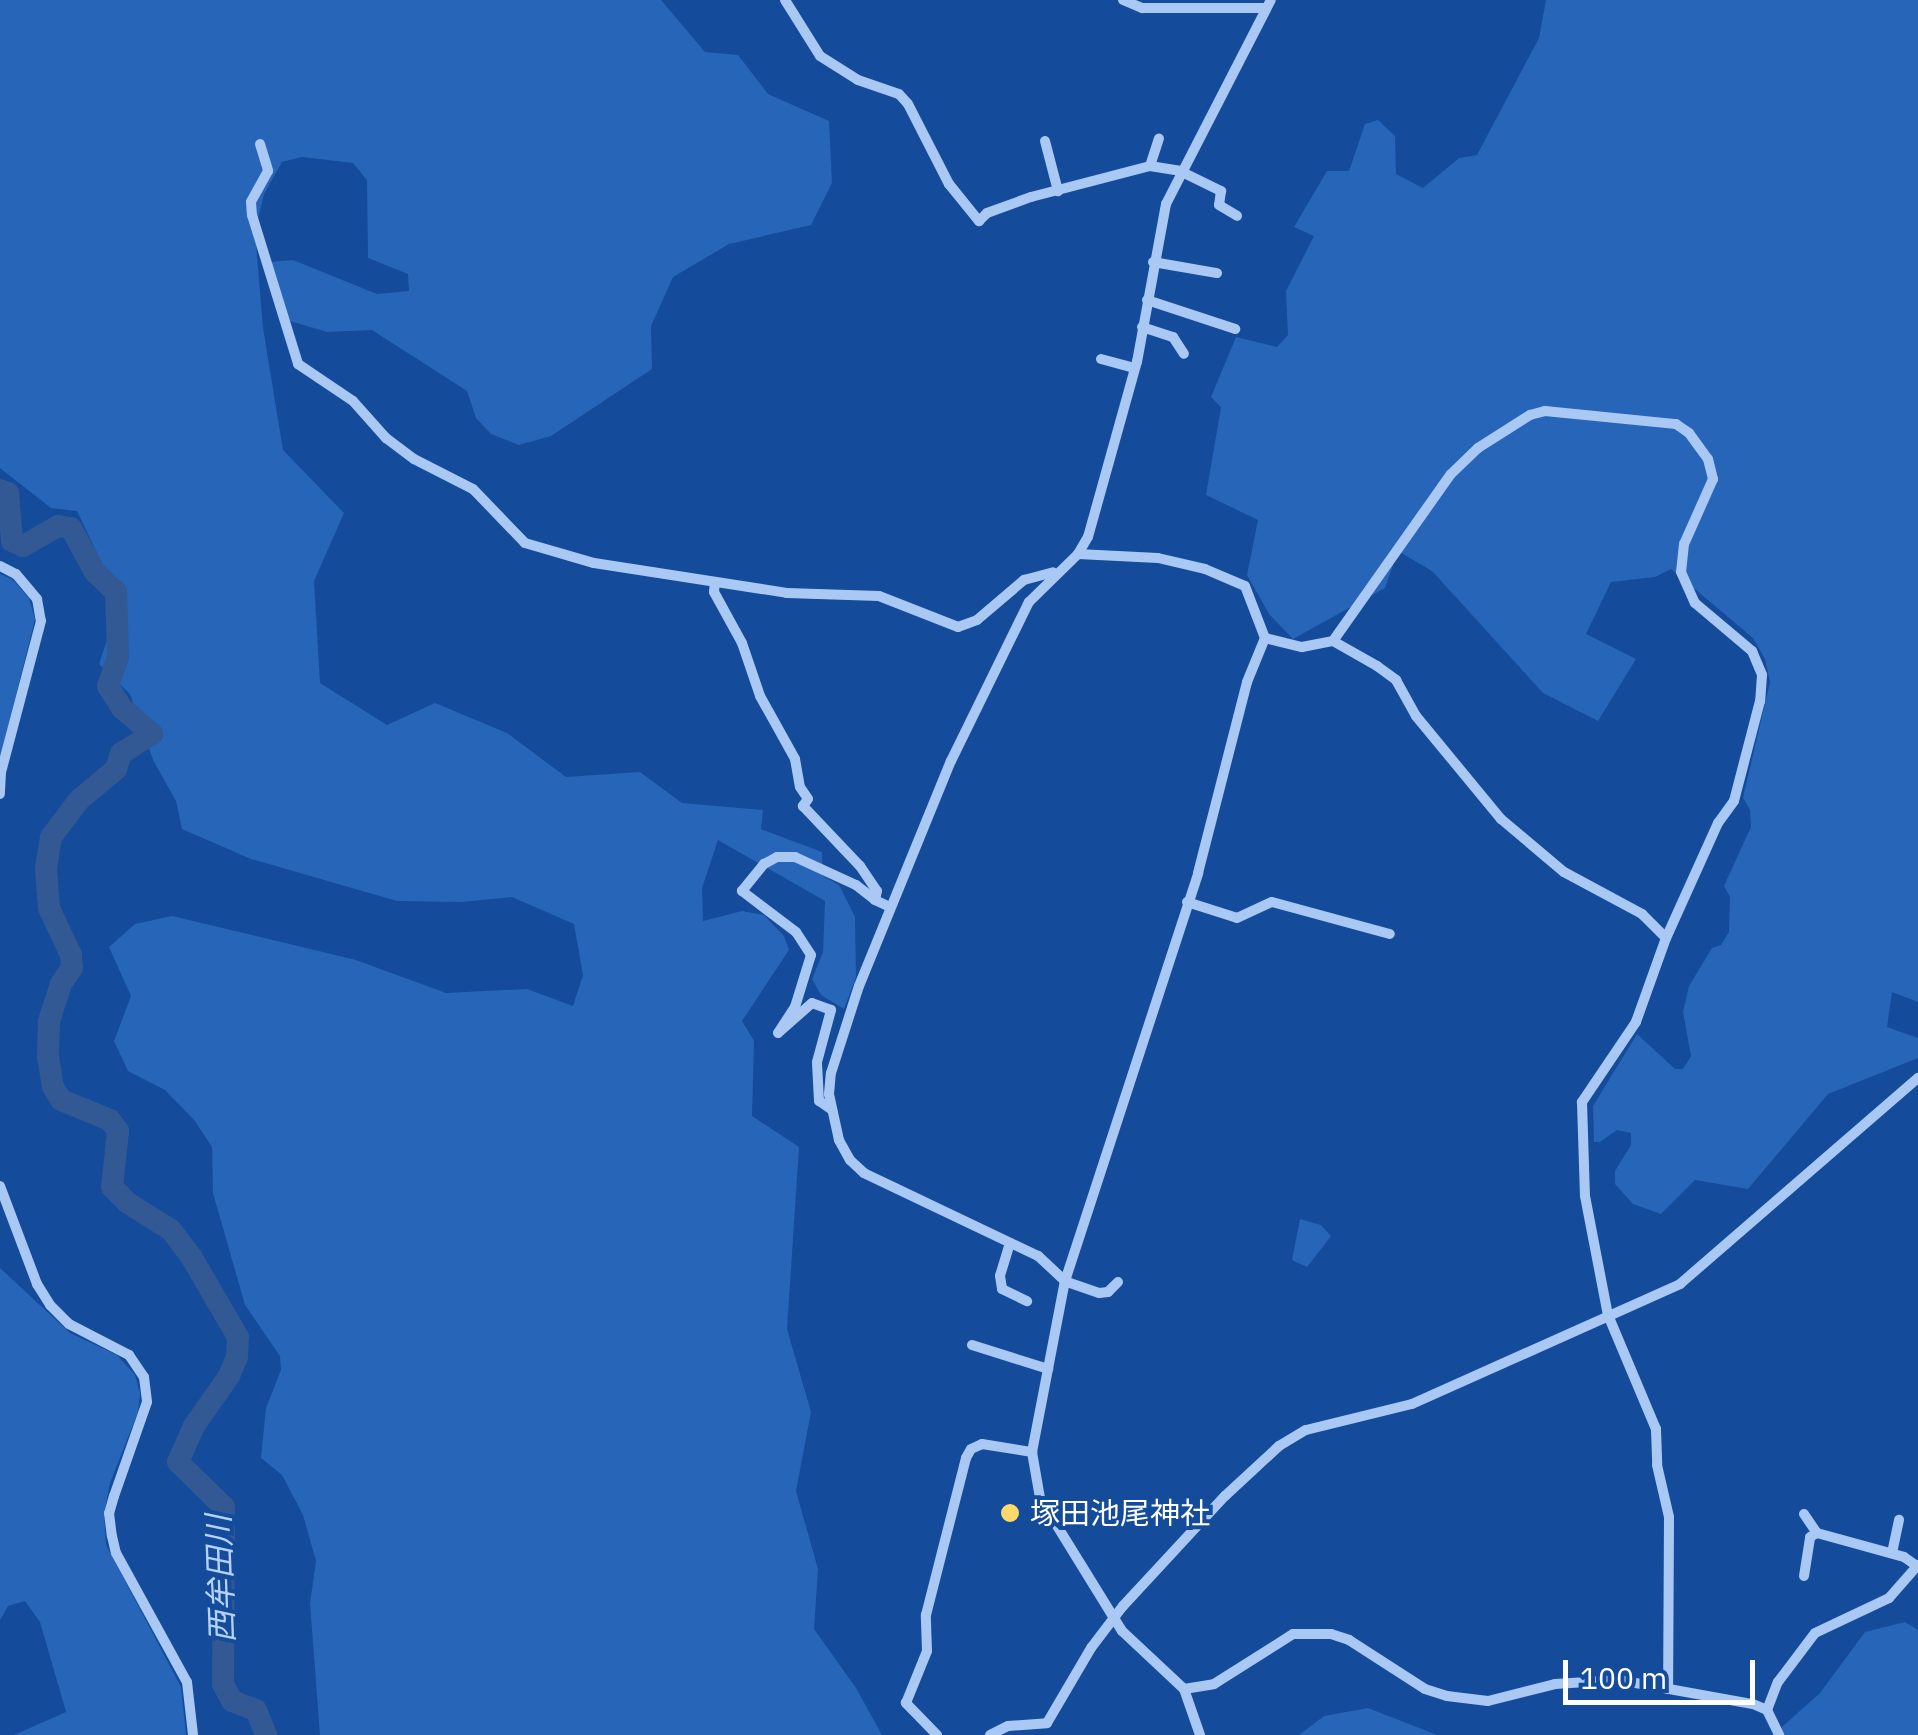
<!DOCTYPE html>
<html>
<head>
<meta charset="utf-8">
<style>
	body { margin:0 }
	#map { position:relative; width:1918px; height:1735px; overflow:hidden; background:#144b9a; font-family:"IBM Plex Sans","Noto Sans JP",sans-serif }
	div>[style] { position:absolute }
	.green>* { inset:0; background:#2765b8 }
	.river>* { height:22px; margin:-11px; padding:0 11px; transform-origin:11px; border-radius:11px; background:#325994 }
	.street>* { height:10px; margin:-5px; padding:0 5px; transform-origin:5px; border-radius:5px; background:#a9c8f3 }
	.dots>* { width:28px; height:28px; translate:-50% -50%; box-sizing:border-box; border:5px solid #144b9a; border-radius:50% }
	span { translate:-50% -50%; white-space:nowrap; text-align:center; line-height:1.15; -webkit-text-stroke:8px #144b9a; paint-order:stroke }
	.poi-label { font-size:30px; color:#fff }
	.left { translate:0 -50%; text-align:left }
	.water-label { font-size:32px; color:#b5d3f9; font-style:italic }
	.scale { position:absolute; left:1563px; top:1660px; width:192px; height:45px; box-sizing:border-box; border:5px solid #fff; border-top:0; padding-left:12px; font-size:30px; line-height:35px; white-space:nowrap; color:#fff; -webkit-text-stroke:8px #144b9a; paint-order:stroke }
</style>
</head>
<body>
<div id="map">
	<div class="green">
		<div style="clip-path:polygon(0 0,661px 0,705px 52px,738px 55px,768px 94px,829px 121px,832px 183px,811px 225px,729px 244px,673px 277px,651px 326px,652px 369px,551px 436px,519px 445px,491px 434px,476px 418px,467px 391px,372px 330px,327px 332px,287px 320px,271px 262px,293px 260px,377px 294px,409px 291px,408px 274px,368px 258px,367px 180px,353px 163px,302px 157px,282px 162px,264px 194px,255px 232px,263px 328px,283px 450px,344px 513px,314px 581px,320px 683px,387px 725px,435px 703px,507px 733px,566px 777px,640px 772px,682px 803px,763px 810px,761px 829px,822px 852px,823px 876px,839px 885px,855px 917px,856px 977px,844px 1009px,821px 995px,812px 979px,823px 952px,825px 901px,718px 840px,702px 888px,703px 921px,742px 911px,764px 915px,784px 936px,789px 950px,742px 1021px,754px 1041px,752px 1116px,799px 1147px,787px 1329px,811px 1412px,796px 1491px,818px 1569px,814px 1629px,856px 1688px,882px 1735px,320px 1735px,310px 1603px,316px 1561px,303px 1515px,282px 1475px,261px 1458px,266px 1408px,281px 1370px,280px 1356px,245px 1305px,213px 1193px,212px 1147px,195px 1121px,165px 1090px,128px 1071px,114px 1041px,131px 996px,109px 947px,135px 924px,172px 916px,356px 960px,446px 993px,527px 989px,573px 1006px,583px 975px,574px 924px,512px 897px,461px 902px,397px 901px,251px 859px,182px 829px,176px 801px,153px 760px,130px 694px,99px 664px,114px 619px,111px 582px,77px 511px,51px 508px,0 468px)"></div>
		<div style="clip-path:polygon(1546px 0,1918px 0,1918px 1002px,1892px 992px,1887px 1027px,1918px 1038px,1918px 1058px,1828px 1094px,1748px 1189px,1695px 1180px,1661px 1214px,1633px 1204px,1615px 1184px,1615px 1171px,1631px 1145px,1631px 1133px,1617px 1130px,1600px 1142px,1594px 1142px,1593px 1106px,1637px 1034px,1675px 1069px,1683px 1069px,1691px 1056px,1683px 1012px,1689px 986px,1712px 948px,1721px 945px,1729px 932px,1730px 897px,1724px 886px,1751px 827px,1750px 810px,1743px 798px,1770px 682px,1765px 659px,1753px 638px,1671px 569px,1655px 577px,1611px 582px,1586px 634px,1636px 659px,1598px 721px,1543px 693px,1432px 571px,1398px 551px,1385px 588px,1293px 639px,1269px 614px,1247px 575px,1258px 520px,1206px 495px,1221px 407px,1211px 397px,1236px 337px,1277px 347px,1288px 335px,1286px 291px,1314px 236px,1294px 227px,1327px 171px,1349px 171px,1365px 124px,1378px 120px,1395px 136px,1396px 174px,1423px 188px,1459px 158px,1477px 155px,1539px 38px)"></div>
		<div style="clip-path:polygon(0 574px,12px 579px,29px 598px,35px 619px,0 759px)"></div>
		<div style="clip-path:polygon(1300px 1219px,1321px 1225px,1331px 1236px,1307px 1267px,1292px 1260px)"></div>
		<div style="clip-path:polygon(0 1268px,70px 1333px,117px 1355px,135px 1375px,140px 1394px,138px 1412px,110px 1483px,104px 1515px,106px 1545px,181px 1687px,186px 1735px,14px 1735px,66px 1712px,40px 1622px,25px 1601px,8px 1606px,0 1620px)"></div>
		<div style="clip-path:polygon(1905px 1622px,1918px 1630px,1918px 1735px,1773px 1735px,1820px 1693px,1865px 1632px)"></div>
		<div style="clip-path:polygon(1368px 1708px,1437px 1735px,1299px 1735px,1324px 1716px)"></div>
	</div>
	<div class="river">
		<div style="left:0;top:490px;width:9px;rotate:21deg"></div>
		<div style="left:8px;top:493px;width:48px;rotate:85.2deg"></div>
		<div style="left:12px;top:541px;width:12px;rotate:24deg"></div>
		<div style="left:23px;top:546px;width:40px;rotate:-29.7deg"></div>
		<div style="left:58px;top:526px;width:13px;rotate:9deg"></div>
		<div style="left:71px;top:528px;width:50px;rotate:61.4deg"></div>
		<div style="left:95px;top:572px;width:29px;rotate:44deg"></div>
		<div style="left:116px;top:592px;width:65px;rotate:88.2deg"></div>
		<div style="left:118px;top:657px;width:31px;rotate:109deg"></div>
		<div style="left:108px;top:686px;width:26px;rotate:58deg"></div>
		<div style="left:122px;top:708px;width:40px;rotate:41deg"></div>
		<div style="left:152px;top:734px;width:36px;rotate:148deg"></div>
		<div style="left:121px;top:753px;width:17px;rotate:107deg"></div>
		<div style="left:116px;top:769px;width:48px;rotate:140deg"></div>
		<div style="left:79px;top:800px;width:46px;rotate:127.1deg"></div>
		<div style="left:51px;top:837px;width:31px;rotate:99deg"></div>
		<div style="left:46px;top:868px;width:40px;rotate:85.7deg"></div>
		<div style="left:49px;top:908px;width:52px;rotate:64.9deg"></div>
		<div style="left:71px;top:955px;width:13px;rotate:86deg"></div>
		<div style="left:72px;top:968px;width:19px;rotate:125deg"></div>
		<div style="left:61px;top:984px;width:40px;rotate:108deg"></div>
		<div style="left:49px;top:1022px;width:34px;rotate:92deg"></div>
		<div style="left:48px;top:1056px;width:31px;rotate:81deg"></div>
		<div style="left:53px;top:1087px;width:15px;rotate:58deg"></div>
		<div style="left:61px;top:1100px;width:53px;rotate:22.2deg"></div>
		<div style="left:110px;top:1120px;width:14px;rotate:54deg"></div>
		<div style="left:118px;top:1131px;width:56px;rotate:96.1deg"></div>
		<div style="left:112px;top:1187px;width:23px;rotate:45deg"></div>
		<div style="left:128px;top:1203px;width:51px;rotate:32.1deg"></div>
		<div style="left:171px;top:1230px;width:35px;rotate:53deg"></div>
		<div style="left:192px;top:1258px;width:91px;rotate:59.8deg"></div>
		<div style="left:238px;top:1337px;width:20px;rotate:93deg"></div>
		<div style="left:237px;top:1357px;width:21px;rotate:113deg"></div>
		<div style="left:229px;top:1376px;width:61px;rotate:125deg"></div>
		<div style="left:194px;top:1426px;width:39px;rotate:114deg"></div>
		<div style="left:178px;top:1462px;width:64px;rotate:44.4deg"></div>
		<div style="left:224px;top:1507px;width:177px;rotate:90.3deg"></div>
		<div style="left:223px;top:1684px;width:19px;rotate:62deg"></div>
		<div style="left:232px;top:1701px;width:26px;rotate:21deg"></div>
		<div style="left:256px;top:1710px;width:27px;rotate:68deg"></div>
	</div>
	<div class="street">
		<div style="left:785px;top:0;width:66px;rotate:58deg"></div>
		<div style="left:820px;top:56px;width:45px;rotate:32.3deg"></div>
		<div style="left:858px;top:80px;width:43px;rotate:18.9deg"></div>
		<div style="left:899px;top:94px;width:13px;rotate:48deg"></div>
		<div style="left:908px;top:104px;width:90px;rotate:62.9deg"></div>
		<div style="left:949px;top:184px;width:48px;rotate:51deg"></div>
		<div style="left:979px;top:221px;width:11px;rotate:-45deg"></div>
		<div style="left:987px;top:213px;width:47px;rotate:-20deg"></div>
		<div style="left:1031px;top:197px;width:123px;rotate:-14.6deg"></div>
		<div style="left:1150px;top:166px;width:30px;rotate:9deg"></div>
		<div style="left:1180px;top:171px;width:46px;rotate:26deg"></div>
		<div style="left:1221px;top:191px;width:14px;rotate:98deg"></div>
		<div style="left:1219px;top:205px;width:21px;rotate:31deg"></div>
		<div style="left:1123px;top:0;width:21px;rotate:23deg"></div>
		<div style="left:1142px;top:8px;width:124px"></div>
		<div style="left:1045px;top:141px;width:52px;rotate:75.4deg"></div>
		<div style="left:260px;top:144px;width:28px;rotate:73deg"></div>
		<div style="left:268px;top:171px;width:35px;rotate:119deg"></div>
		<div style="left:251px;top:202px;width:13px;rotate:86deg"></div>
		<div style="left:252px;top:215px;width:156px;rotate:72.8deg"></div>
		<div style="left:298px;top:364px;width:66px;rotate:33.9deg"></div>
		<div style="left:353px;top:401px;width:50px;rotate:48.3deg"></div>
		<div style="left:386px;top:438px;width:35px;rotate:37deg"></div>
		<div style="left:414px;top:459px;width:66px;rotate:27deg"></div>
		<div style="left:473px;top:489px;width:75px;rotate:46.1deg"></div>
		<div style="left:525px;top:543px;width:72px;rotate:16.2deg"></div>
		<div style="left:594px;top:563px;width:195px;rotate:8.8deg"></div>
		<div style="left:787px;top:593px;width:92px;rotate:1.9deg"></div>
		<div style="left:879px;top:596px;width:85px;rotate:21.4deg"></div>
		<div style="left:958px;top:627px;width:20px;rotate:-20deg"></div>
		<div style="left:977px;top:620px;width:62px;rotate:-40.4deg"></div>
		<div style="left:1024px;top:580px;width:30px;rotate:-15deg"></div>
		<div style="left:1150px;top:166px;width:29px;rotate:-72deg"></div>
		<div style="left:1153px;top:262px;width:65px;rotate:9.8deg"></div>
		<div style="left:1147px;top:300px;width:93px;rotate:18.2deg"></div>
		<div style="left:1142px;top:327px;width:33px;rotate:18deg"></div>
		<div style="left:1173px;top:337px;width:20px;rotate:57deg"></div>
		<div style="left:1101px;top:359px;width:35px;rotate:15deg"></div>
		<div style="left:1078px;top:554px;width:80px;rotate:2.9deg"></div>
		<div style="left:1158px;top:558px;width:48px;rotate:13.2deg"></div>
		<div style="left:1205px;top:569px;width:43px;rotate:23deg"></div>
		<div style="left:1245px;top:586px;width:56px;rotate:69deg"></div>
		<div style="left:1265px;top:638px;width:38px;rotate:14deg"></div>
		<div style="left:1302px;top:647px;width:32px;rotate:-11deg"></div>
		<div style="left:1333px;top:641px;width:51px;rotate:29.6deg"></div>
		<div style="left:1377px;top:666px;width:24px;rotate:36deg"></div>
		<div style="left:1396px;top:680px;width:41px;rotate:60.9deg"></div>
		<div style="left:1416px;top:716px;width:134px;rotate:50.5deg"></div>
		<div style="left:1501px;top:819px;width:82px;rotate:40.1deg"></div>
		<div style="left:1564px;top:872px;width:89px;rotate:28.3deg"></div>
		<div style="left:1642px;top:914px;width:34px;rotate:45deg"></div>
		<div style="left:0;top:566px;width:18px;rotate:27deg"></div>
		<div style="left:16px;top:574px;width:33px;rotate:50deg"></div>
		<div style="left:37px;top:599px;width:22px;rotate:80deg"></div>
		<div style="left:41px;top:621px;width:156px;rotate:104.8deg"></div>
		<div style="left:1px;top:772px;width:22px;rotate:93deg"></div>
		<div style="left:715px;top:582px;width:10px;rotate:96deg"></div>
		<div style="left:714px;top:592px;width:58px;rotate:61.2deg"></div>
		<div style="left:742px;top:643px;width:56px;rotate:71.2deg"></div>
		<div style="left:760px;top:696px;width:72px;rotate:60.9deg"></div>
		<div style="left:795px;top:759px;width:28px;rotate:80deg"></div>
		<div style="left:800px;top:787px;width:14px;rotate:56deg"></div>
		<div style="left:808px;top:799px;width:9px;rotate:126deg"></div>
		<div style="left:803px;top:806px;width:83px;rotate:46.5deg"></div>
		<div style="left:860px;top:866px;width:30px;rotate:56deg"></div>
		<div style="left:877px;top:891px;width:9px;rotate:103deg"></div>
		<div style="left:875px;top:900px;width:17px;rotate:25deg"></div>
		<div style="left:1333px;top:641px;width:204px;rotate:-54.8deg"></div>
		<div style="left:1451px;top:474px;width:37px;rotate:-44deg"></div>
		<div style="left:1478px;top:448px;width:62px;rotate:-32.4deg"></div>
		<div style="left:1530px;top:415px;width:16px;rotate:-15deg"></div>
		<div style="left:1545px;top:411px;width:132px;rotate:5.7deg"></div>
		<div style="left:1676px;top:424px;width:16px;rotate:35deg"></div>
		<div style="left:1689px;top:433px;width:32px;rotate:54deg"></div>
		<div style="left:1708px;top:459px;width:21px;rotate:76deg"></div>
		<div style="left:1713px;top:479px;width:71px;rotate:114deg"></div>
		<div style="left:1684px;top:544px;width:28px;rotate:96deg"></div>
		<div style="left:1681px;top:572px;width:34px;rotate:66deg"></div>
		<div style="left:1695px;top:603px;width:75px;rotate:40.1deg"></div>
		<div style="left:1752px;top:651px;width:26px;rotate:67deg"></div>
		<div style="left:1762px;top:675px;width:26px;rotate:94deg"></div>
		<div style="left:1760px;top:701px;width:103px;rotate:104.6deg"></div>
		<div style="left:1734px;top:801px;width:27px;rotate:126deg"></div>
		<div style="left:1718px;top:823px;width:126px;rotate:114.3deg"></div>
		<div style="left:1666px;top:938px;width:89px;rotate:109.7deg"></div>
		<div style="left:1636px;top:1022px;width:97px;rotate:124deg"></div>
		<div style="left:1582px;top:1102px;width:94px;rotate:88.2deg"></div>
		<div style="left:1585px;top:1196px;width:121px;rotate:79.1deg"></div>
		<div style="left:1608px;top:1315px;width:124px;rotate:67.2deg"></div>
		<div style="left:1656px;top:1429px;width:36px;rotate:88deg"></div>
		<div style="left:1657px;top:1465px;width:53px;rotate:77deg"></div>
		<div style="left:1669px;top:1517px;width:172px;rotate:90.3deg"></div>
		<div style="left:1187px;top:902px;width:52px;rotate:17.7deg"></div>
		<div style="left:1237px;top:918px;width:38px;rotate:-25deg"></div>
		<div style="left:1272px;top:902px;width:122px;rotate:15.2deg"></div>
		<div style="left:831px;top:1109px;width:14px;rotate:-146deg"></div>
		<div style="left:819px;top:1101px;width:39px;rotate:-93deg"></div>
		<div style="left:817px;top:1062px;width:54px;rotate:-74.9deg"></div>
		<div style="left:831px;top:1010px;width:20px;rotate:-160deg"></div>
		<div style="left:812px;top:1003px;width:45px;rotate:138.6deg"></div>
		<div style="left:778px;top:1033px;width:31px;rotate:-57deg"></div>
		<div style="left:795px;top:1007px;width:54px;rotate:-72.9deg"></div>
		<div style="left:811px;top:955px;width:27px;rotate:-123deg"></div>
		<div style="left:796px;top:932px;width:68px;rotate:-142.8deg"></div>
		<div style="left:742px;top:891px;width:35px;rotate:-51deg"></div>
		<div style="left:764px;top:864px;width:15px;rotate:-28deg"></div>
		<div style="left:777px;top:857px;width:18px"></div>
		<div style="left:795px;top:857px;width:67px;rotate:24.7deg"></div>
		<div style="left:856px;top:885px;width:24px;rotate:38deg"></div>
		<div style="left:0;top:1186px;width:105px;rotate:69.3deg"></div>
		<div style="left:37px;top:1284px;width:25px;rotate:58deg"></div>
		<div style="left:50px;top:1305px;width:27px;rotate:45deg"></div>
		<div style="left:69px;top:1324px;width:68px;rotate:27.3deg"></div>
		<div style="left:129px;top:1355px;width:27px;rotate:56deg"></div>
		<div style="left:144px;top:1377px;width:25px;rotate:83deg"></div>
		<div style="left:147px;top:1402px;width:100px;rotate:109.3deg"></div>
		<div style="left:114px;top:1496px;width:18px;rotate:106deg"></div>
		<div style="left:109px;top:1513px;width:23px;rotate:83deg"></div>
		<div style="left:112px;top:1536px;width:17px;rotate:77deg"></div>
		<div style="left:116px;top:1553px;width:147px;rotate:61.2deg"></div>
		<div style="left:187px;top:1682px;width:53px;rotate:83.5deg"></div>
		<div style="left:1010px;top:1243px;width:34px;rotate:107deg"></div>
		<div style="left:1000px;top:1276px;width:13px;rotate:81deg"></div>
		<div style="left:1002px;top:1289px;width:28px;rotate:26deg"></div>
		<div style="left:1118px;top:1282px;width:14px;rotate:135deg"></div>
		<div style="left:1108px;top:1292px;width:9px;rotate:174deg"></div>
		<div style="left:1099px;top:1293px;width:36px;rotate:-161deg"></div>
		<div style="left:1065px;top:1281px;width:37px;rotate:-137deg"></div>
		<div style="left:1038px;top:1256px;width:193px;rotate:-154.5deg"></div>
		<div style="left:864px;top:1173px;width:19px;rotate:-137deg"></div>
		<div style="left:850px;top:1160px;width:23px;rotate:-119deg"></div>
		<div style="left:839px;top:1140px;width:47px;rotate:-102.3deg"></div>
		<div style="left:829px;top:1094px;width:21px;rotate:-85deg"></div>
		<div style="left:831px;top:1073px;width:91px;rotate:-72.2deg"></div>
		<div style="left:859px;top:986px;width:243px;rotate:-67.8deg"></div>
		<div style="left:951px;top:761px;width:177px;rotate:-63.9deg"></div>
		<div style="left:1029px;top:602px;width:69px;rotate:-44.4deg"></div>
		<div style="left:1078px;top:554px;width:20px;rotate:-60deg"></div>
		<div style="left:1088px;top:537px;width:182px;rotate:-74.4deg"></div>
		<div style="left:1137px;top:362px;width:161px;rotate:-79.6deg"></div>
		<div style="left:1166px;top:204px;width:229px;rotate:-62.8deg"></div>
		<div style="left:972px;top:1345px;width:80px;rotate:17.5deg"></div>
		<div style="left:1804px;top:1514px;width:23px;rotate:56deg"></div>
		<div style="left:1817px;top:1533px;width:90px;rotate:15.4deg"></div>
		<div style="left:1904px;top:1557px;width:16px;rotate:35deg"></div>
		<div style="left:1892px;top:1553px;width:34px;rotate:-78deg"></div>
		<div style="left:1804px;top:1576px;width:39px;rotate:-81deg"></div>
		<div style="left:1810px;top:1537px;width:8px;rotate:-30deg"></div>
		<div style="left:1184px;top:1689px;width:30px;rotate:-9deg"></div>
		<div style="left:1214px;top:1684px;width:93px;rotate:-32.3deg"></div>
		<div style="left:1293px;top:1634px;width:38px"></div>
		<div style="left:1331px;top:1634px;width:19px;rotate:18deg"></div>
		<div style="left:1349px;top:1640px;width:90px;rotate:32.8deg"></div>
		<div style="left:1425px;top:1689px;width:23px;rotate:18deg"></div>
		<div style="left:1447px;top:1696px;width:41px;rotate:7deg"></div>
		<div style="left:1488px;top:1701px;width:69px;rotate:-14.2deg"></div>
		<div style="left:1555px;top:1684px;width:64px;rotate:-3.6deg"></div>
		<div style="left:1619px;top:1680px;width:136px;rotate:10.2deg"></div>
		<div style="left:1753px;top:1704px;width:15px;rotate:23deg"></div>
		<div style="left:1767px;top:1710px;width:28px;rotate:64deg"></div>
		<div style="left:1767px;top:1710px;width:30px;rotate:-69deg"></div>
		<div style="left:1778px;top:1682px;width:61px;rotate:-52.9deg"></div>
		<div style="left:1815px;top:1633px;width:82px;rotate:-25.3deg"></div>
		<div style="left:1889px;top:1598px;width:44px;rotate:-48.7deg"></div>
		<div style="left:937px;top:1735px;width:45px;rotate:-134.1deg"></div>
		<div style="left:906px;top:1703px;width:56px;rotate:-68deg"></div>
		<div style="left:927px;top:1651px;width:36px;rotate:-92deg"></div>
		<div style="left:926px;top:1615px;width:162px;rotate:-75.7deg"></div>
		<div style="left:966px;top:1458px;width:10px;rotate:-61deg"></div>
		<div style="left:971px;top:1449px;width:12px;rotate:-24deg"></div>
		<div style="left:982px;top:1444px;width:51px;rotate:9.1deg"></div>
		<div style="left:990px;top:1735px;width:20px;rotate:-27deg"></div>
		<div style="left:1008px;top:1726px;width:39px;rotate:-4deg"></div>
		<div style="left:1047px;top:1723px;width:87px;rotate:-59.6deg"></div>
		<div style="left:1091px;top:1648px;width:53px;rotate:-52.7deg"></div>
		<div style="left:1123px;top:1606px;width:150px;rotate:-47.2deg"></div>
		<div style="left:1225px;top:1496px;width:74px;rotate:-42.8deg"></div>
		<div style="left:1279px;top:1446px;width:31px;rotate:-31deg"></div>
		<div style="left:1306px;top:1430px;width:109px;rotate:-13.8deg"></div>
		<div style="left:1412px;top:1404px;width:294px;rotate:-24.1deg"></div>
		<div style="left:1680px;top:1284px;width:315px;rotate:-40.9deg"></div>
		<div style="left:1200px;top:1735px;width:49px;rotate:-109.2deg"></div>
		<div style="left:1184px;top:1689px;width:85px;rotate:-136.9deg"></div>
		<div style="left:1122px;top:1631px;width:156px;rotate:-121.7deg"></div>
		<div style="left:1040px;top:1498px;width:47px;rotate:-99.9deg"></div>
		<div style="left:1032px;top:1452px;width:174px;rotate:-79.1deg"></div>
		<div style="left:1065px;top:1281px;width:429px;rotate:-71.9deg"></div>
		<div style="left:1198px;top:873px;width:197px;rotate:-75.6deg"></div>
		<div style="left:1247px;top:682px;width:48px;rotate:-67.8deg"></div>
	</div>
	<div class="dots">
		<div style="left:1010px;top:1513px;background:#ffd86b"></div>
	</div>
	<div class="poi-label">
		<span class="left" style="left:1030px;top:1513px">塚田池尾神社</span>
	</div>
	<div class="water-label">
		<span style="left:220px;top:1579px;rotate:-92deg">西牟田川</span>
	</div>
	<div class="scale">100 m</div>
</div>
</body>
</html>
